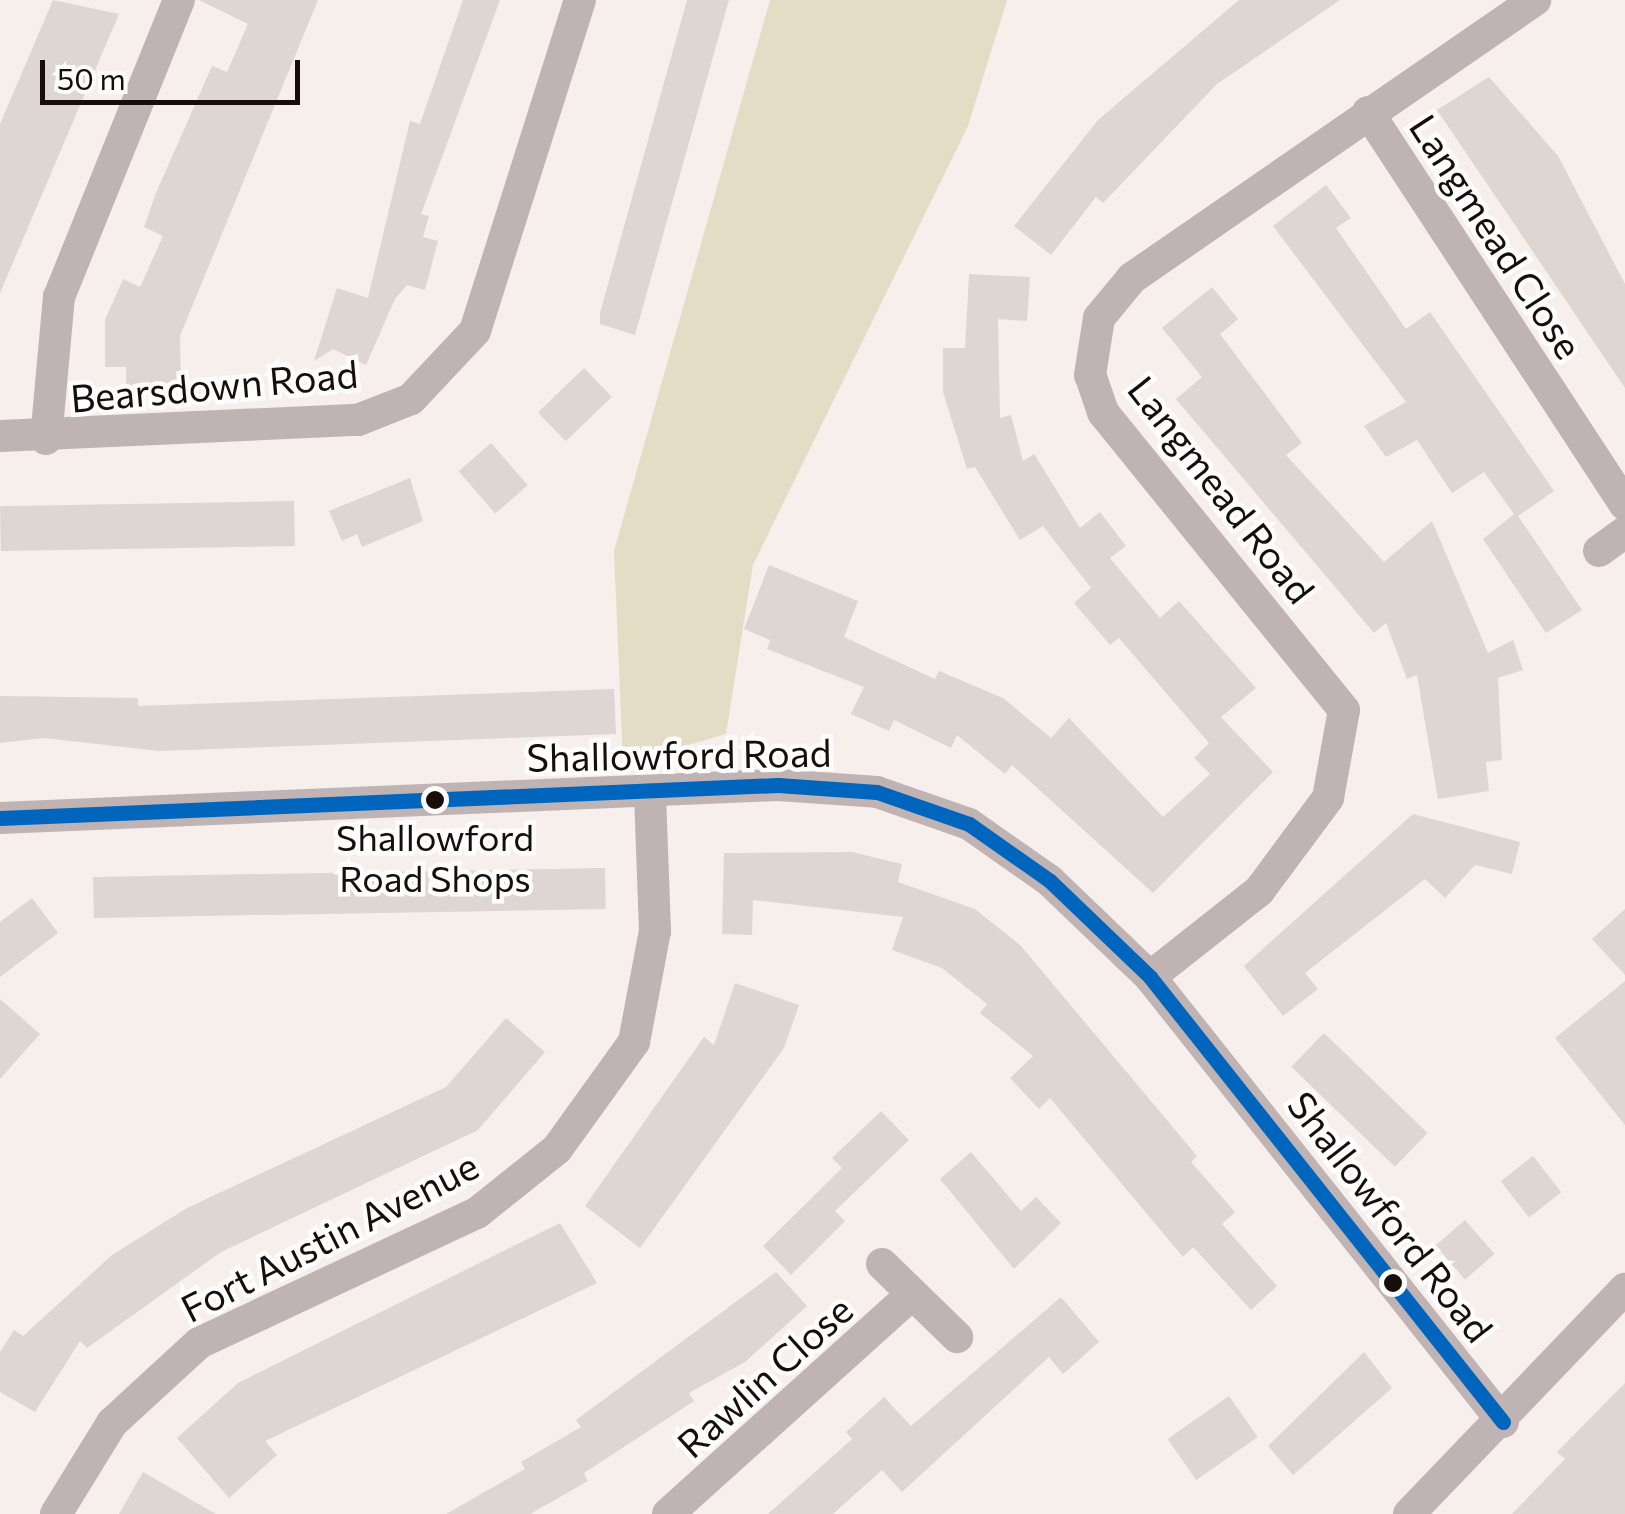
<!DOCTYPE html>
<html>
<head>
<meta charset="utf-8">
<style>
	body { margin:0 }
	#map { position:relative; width:1625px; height:1514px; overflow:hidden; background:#f7efec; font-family:Commissioner,sans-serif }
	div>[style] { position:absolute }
	.green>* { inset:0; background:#e4ddc5 }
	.building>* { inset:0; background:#ddd6d2; transform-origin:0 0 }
	.minor>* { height:32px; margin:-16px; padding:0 16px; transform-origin:16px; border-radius:16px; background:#c0b3b4 }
	.bus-1>* { height:15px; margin:-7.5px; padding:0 7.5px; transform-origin:7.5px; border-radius:7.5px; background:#0065bd }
	.dots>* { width:28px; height:28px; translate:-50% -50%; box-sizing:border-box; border:5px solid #fdfdfd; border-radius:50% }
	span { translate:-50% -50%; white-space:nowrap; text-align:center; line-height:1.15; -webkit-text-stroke:9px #fdfdfd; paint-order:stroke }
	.bus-label { font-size:36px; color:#170e0c }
	.street-label { font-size:38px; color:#170e0c }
	.scale { position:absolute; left:40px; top:60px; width:260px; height:45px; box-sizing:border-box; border:5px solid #170e0c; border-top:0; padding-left:12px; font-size:30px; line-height:35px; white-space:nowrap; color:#170e0c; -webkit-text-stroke:8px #fdfdfd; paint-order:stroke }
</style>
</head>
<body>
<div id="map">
	<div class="green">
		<div style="clip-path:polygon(770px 0,1007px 0,968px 126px,753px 565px,726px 734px,623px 764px,614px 551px)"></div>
	</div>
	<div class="building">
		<div style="clip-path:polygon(53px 0,119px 14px,0 293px,0 124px)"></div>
		<div style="clip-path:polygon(199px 0,318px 0,180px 336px,181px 386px,126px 387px,126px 367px,105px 367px,105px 320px,123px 279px,140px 287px,163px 236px,144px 227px,156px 193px,212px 66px,227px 72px,248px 24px)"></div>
		<div style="clip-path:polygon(463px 0,500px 0,421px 214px,429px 216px,423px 237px,438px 241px,425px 290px,407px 285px,395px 299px,366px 365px,333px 349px,314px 361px,337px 288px,368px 298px,410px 121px,420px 124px)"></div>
		<div style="clip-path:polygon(687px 0,729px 0,635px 335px,600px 324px,600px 313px)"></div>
		<div style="clip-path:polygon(1239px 0,1340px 0,1217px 84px,1103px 203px,1096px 197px,1051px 255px,1014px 226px,1098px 120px)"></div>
		<div style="clip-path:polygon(1489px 77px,1558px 156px,1625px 284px,1625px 388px,1437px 110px)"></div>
		<div style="clip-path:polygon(1326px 185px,1351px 218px,1336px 228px,1406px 329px,1430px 312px,1554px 491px,1518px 516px,1582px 610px,1546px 633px,1483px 539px,1514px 514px,1484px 472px,1452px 493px,1417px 440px,1386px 457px,1364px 426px,1406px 402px,1273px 226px)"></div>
		<div style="clip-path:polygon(969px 274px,1030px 277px,1027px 321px,998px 319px,1000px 418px,1011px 415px,1023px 461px,1034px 454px,1080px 528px,1100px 512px,1126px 546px,1110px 558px,1160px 618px,1179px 601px,1256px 688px,1221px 717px,1273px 772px,1153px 893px,1012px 765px,1005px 774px,957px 735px,951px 748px,894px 720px,889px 731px,851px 714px,864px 687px,767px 649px,770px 640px,744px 629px,769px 565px,858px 601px,844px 637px,935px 679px,939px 671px,1003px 698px,1051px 738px,1069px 718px,1163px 817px,1210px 774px,1194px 758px,1209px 743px,1119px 638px,1110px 645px,1074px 603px,1091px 588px,1043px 526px,1020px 540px,975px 467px,967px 469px,943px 392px,943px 348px,965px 348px)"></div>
		<div style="clip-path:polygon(1212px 287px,1238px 319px,1220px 334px,1302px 443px,1286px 455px,1384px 562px,1432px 521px,1488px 653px,1513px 640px,1523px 670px,1498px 678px,1502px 760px,1486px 762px,1489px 791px,1438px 799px,1417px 675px,1407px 679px,1386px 623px,1374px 633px,1176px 399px,1202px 377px,1162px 328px)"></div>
		<div style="left:584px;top:368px;width:40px;height:64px;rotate:46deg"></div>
		<div style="left:491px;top:443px;width:56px;height:43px;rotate:49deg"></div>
		<div style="clip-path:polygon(410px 478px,423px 521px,362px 547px,357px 534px,342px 541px,329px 511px)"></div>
		<div style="left:294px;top:501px;width:45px;height:294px;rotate:89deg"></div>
		<div style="clip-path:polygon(614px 689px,616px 734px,159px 751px,44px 738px,0 743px,0 696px,138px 698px,138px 706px)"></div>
		<div style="clip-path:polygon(1413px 814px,1520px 842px,1512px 874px,1475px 865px,1445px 898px,1425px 879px,1305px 973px,1318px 989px,1283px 1016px,1244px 966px)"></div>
		<div style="clip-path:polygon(852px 852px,902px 864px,898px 882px,975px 909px,1021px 946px,1197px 1156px,1191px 1162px,1235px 1212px,1222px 1224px,1277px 1286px,1251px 1310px,1193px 1247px,1183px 1257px,1050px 1098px,1039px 1109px,1010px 1078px,1033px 1056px,980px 1013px,987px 1004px,942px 968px,892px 950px,903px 917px,753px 900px,752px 935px,722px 934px,724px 853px)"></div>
		<div style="left:605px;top:868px;width:41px;height:512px;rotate:89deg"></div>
		<div style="clip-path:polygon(32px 898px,58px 933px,0 977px,0 922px)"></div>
		<div style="clip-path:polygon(1625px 909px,1625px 975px,1592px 939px)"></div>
		<div style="clip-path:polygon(1625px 981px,1625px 1125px,1555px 1038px)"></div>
		<div style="clip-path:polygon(735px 983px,799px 1005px,784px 1048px,640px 1248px,585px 1206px,704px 1037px,714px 1045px)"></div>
		<div style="clip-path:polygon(0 999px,40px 1034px,0 1079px)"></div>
		<div style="clip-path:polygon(506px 1018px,545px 1052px,478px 1130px,221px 1252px,87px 1348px,80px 1341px,35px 1412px,0 1392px,0 1352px,14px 1330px,23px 1336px,112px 1255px,187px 1208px,446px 1087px)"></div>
		<div style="left:1324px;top:1033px;width:144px;height:47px;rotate:44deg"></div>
		<div style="clip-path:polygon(881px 1111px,909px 1140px,835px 1211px,845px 1221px,791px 1275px,763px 1246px,842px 1168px,832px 1158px)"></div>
		<div style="clip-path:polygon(971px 1152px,1021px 1211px,1036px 1197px,1061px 1223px,1014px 1269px,940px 1179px)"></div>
		<div style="left:1533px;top:1156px;width:46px;height:41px;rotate:52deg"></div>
		<div style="left:1465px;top:1220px;width:45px;height:39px;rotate:49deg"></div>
		<div style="clip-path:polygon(560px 1223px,597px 1283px,265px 1441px,277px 1455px,229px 1498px,177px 1438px,238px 1383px)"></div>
		<div style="clip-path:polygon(776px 1272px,807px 1306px,745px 1362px,689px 1393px,694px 1401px,584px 1473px,588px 1481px,530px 1514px,446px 1514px,525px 1469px,521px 1462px,581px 1427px,576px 1420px)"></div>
		<div style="clip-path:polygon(1061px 1297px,1099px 1342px,1063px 1374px,1049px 1357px,902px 1492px,882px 1470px,833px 1514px,768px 1514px,852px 1439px,846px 1432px,884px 1397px,911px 1426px)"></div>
		<div style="clip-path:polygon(1364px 1352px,1392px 1388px,1293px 1475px,1268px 1446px)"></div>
		<div style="clip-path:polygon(1625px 1383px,1625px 1514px,1512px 1514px,1565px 1459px,1557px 1452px)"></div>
		<div style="left:1229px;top:1396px;width:50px;height:75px;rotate:55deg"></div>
		<div style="clip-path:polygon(143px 1472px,216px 1514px,119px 1514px)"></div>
	</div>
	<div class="minor">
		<div style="left:1368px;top:112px;width:469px;rotate:56.8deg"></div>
		<div style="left:0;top:436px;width:358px;rotate:-2.6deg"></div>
		<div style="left:358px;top:420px;width:57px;rotate:-21.6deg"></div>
		<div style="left:411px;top:399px;width:93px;rotate:-46.7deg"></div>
		<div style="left:475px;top:331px;width:347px;rotate:-72.4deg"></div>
		<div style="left:46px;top:439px;width:143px;rotate:-84.8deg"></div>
		<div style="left:59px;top:297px;width:320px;rotate:-68deg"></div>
		<div style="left:1599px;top:551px;width:32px;rotate:-36deg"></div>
		<div style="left:0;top:818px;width:779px;rotate:-2.43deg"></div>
		<div style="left:778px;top:785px;width:99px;rotate:4deg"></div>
		<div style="left:877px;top:792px;width:97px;rotate:19.2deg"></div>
		<div style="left:969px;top:824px;width:99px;rotate:35.1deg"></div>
		<div style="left:1050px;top:881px;width:139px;rotate:43.8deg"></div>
		<div style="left:1150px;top:977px;width:568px;rotate:51.58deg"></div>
		<div style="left:1150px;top:977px;width:139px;rotate:-38.3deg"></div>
		<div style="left:1259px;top:891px;width:116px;rotate:-53.4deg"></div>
		<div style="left:1328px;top:798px;width:89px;rotate:-79.7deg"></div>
		<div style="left:1344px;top:710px;width:383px;rotate:-129deg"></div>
		<div style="left:1103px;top:412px;width:39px;rotate:-109deg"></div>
		<div style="left:1090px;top:375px;width:58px;rotate:-81deg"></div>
		<div style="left:1099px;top:318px;width:52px;rotate:-50.5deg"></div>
		<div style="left:1132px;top:278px;width:490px;rotate:-34.6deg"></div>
		<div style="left:882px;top:1264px;width:105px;rotate:44.2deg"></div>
		<div style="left:56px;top:1514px;width:107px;rotate:-58.4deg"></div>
		<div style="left:112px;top:1423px;width:118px;rotate:-42.6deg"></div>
		<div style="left:199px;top:1343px;width:307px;rotate:-25.1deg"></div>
		<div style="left:477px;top:1213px;width:102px;rotate:-38.7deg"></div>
		<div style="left:557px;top:1149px;width:132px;rotate:-54.3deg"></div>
		<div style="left:634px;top:1042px;width:113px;rotate:-79.3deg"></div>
		<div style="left:655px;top:931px;width:139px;rotate:-92.1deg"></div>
		<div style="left:668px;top:1514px;width:327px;rotate:-42deg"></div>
		<div style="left:1409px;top:1514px;width:312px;rotate:-46.2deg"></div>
	</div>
	<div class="bus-1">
		<div style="left:0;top:818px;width:779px;rotate:-2.43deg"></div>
		<div style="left:778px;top:785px;width:99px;rotate:4deg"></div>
		<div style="left:877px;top:792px;width:97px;rotate:19.2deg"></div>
		<div style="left:969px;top:824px;width:99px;rotate:35.1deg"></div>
		<div style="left:1050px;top:881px;width:139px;rotate:43.8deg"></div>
		<div style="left:1150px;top:977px;width:568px;rotate:51.58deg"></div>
	</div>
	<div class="dots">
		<div style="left:435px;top:800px;background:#170e0c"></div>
		<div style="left:1393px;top:1283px;background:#170e0c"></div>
	</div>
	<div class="bus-label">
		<span style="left:435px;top:857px">Shallowford<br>Road Shops</span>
	</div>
	<div class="street-label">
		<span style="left:1497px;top:236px;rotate:57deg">Langmead Close</span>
		<span style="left:214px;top:385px;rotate:-5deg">Bearsdown Road</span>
		<span style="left:1222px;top:489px;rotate:52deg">Langmead Road</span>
		<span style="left:679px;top:754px;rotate:-1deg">Shallowford Road</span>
		<span style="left:1391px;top:1216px;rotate:52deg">Shallowford Road</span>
		<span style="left:329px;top:1236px;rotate:-27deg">Fort Austin Avenue</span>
		<span style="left:764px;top:1376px;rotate:-42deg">Rawlin Close</span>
	</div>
	<div class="scale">50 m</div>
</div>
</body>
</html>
